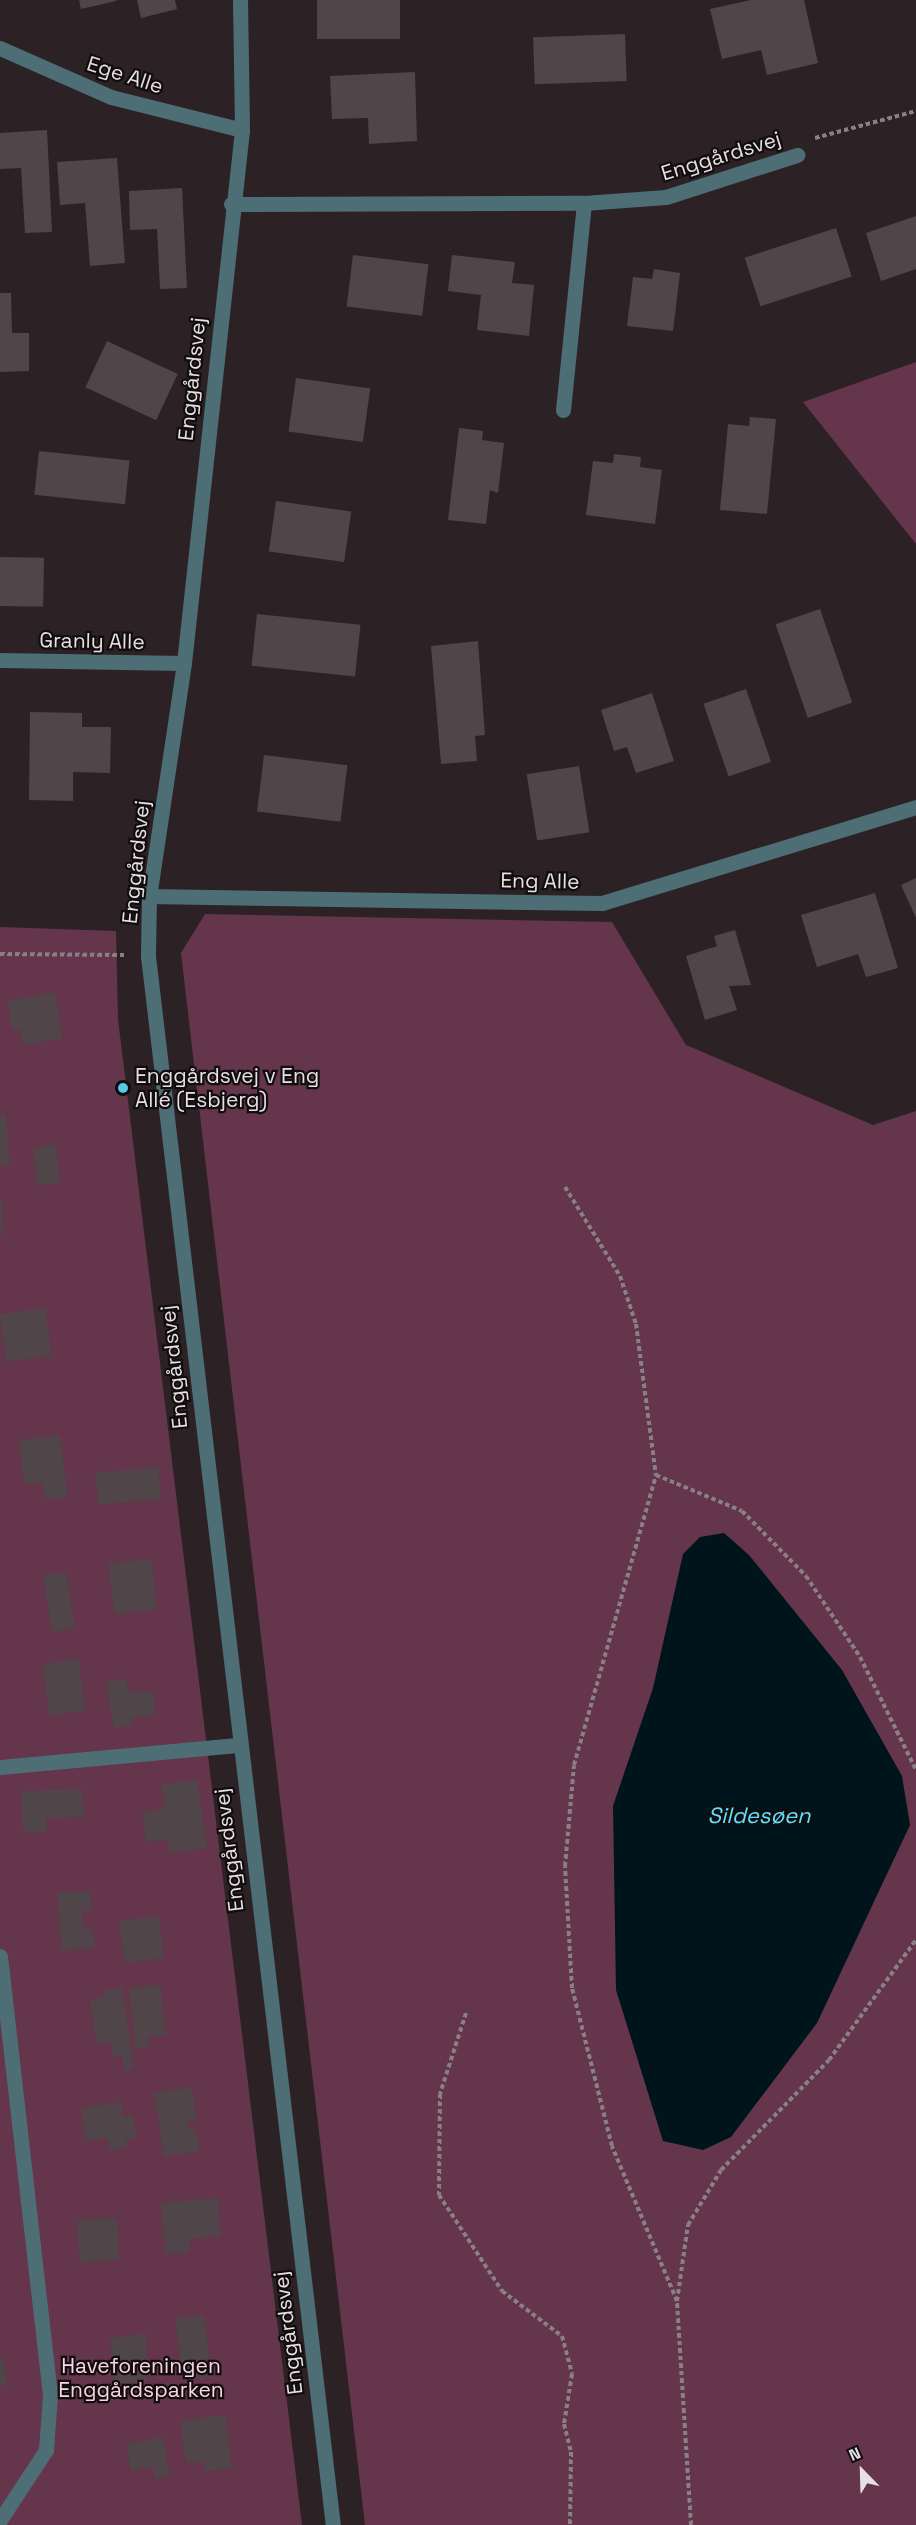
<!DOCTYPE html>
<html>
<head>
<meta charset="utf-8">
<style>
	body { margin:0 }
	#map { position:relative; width:916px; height:2525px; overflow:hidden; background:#2c2226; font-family:"Space Grotesk",sans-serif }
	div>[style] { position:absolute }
	.green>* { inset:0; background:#64354b }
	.water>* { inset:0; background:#00151b }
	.building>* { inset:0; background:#504549; transform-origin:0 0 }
	.path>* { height:4px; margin-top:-2px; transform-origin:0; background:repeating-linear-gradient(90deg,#898084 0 4.5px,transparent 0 7.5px) }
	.minor>* { height:15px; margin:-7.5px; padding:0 7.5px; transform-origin:7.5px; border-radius:7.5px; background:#4d6e75 }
	.dots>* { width:16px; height:16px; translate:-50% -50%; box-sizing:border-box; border:3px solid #110d0e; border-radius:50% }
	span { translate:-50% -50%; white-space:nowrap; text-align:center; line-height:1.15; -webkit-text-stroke:4.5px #110d0e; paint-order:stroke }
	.street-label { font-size:21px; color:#e7e0e3 }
	.poi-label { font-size:21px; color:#e7e0e3 }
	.left { translate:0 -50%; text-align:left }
	.park-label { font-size:21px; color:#fad4e3 }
	.water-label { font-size:22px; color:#60e0fb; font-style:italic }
	.north { position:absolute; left:832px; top:2441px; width:60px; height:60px; -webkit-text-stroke:4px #110d0e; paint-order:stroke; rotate:337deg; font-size:16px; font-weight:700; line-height:24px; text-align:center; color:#e7e0e3 }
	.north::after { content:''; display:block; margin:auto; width:21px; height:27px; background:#e7e0e3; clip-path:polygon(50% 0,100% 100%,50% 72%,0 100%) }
</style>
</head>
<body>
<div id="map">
	<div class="green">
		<div style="clip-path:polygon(916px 362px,916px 544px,803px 402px)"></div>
		<div style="clip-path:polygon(205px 914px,612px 922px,686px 1045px,873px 1125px,916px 1111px,916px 2525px,365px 2525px,181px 953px)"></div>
		<div style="clip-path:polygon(0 927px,116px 931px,118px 1019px,302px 2525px,0 2525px)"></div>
	</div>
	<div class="water">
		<div style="clip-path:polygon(724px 1533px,749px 1555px,842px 1670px,902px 1776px,910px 1825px,817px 2023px,731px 2137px,703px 2150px,663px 2141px,616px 1990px,613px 1806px,653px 1688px,683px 1554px,700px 1537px)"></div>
	</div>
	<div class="building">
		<div style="clip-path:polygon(79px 0,116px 0,116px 1px,81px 9px)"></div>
		<div style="clip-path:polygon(137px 0,175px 0,177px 9px,141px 18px)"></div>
		<div style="left:317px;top:0;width:83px;height:39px"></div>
		<div style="clip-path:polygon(751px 0,804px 0,818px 63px,767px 75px,761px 50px,722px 59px,710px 9px)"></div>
		<div style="left:625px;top:34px;width:47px;height:92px;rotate:88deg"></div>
		<div style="clip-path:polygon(415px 72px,417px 141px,369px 144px,368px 118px,332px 119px,330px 76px)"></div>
		<div style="clip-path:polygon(47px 130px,52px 232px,25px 233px,21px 168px,0 169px,0 133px)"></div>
		<div style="clip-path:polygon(117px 158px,125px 263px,90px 266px,85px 203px,60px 205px,57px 162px)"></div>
		<div style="clip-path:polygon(182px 188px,187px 288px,160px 289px,157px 229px,130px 230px,129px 191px)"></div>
		<div style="clip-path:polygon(916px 216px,916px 269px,881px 281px,866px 233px)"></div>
		<div style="left:836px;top:228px;width:51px;height:96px;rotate:72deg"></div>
		<div style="left:353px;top:255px;width:76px;height:52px;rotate:7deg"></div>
		<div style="clip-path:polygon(452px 255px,515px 262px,512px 283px,534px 285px,529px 336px,477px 330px,481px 295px,448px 291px)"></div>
		<div style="clip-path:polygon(654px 269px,680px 273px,673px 331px,627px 326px,633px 277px,652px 279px)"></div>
		<div style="clip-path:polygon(0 293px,11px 293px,12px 333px,29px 333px,29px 371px,0 372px)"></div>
		<div style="left:107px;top:341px;width:78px;height:51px;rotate:25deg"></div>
		<div style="left:296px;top:378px;width:75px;height:54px;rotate:8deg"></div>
		<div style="clip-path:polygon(750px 417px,776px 419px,767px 514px,720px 510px,728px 424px,749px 426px)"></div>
		<div style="clip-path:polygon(459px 428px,483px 431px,482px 440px,504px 443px,498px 493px,490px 490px,486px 524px,448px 520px)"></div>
		<div style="left:39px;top:451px;width:91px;height:44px;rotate:6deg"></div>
		<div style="clip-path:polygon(614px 454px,641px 457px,640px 467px,662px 470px,655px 524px,586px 515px,593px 461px,613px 463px)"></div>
		<div style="left:276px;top:501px;width:76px;height:51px;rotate:8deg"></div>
		<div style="left:0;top:557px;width:44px;height:49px;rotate:1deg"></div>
		<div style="left:820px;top:609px;width:99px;height:47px;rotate:71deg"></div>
		<div style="left:257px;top:614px;width:104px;height:52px;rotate:6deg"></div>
		<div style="clip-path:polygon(478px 641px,485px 735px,475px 736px,477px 761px,441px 764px,431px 646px)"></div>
		<div style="left:746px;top:689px;width:77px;height:45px;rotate:71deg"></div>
		<div style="clip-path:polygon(652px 693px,674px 761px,636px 773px,627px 747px,614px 751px,601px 710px)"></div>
		<div style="clip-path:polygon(30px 712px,82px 713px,82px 727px,111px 727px,110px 773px,73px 772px,73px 801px,29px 800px)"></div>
		<div style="left:264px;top:755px;width:84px;height:57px;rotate:7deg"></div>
		<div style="left:579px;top:766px;width:67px;height:53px;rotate:81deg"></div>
		<div style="clip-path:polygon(916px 878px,916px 918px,901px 885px)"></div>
		<div style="clip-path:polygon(875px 893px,898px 968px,866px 977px,858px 954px,817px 967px,801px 915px)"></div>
		<div style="clip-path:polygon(735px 930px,751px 985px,729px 986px,737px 1010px,705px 1020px,686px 956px,717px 946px,714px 936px)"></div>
		<div style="clip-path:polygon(55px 992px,63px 1038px,23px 1045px,20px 1029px,12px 1030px,7px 1001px)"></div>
		<div style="clip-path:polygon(0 1114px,6px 1114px,10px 1165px,0 1166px)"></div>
		<div style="left:56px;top:1145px;width:38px;height:23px;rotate:84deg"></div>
		<div style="clip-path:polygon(2px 1201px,4px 1234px,0 1235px,0 1202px)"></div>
		<div style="left:45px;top:1308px;width:48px;height:46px;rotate:82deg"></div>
		<div style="clip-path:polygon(60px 1435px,68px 1497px,45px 1500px,43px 1483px,24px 1484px,19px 1440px)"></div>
		<div style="left:158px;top:1467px;width:32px;height:63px;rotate:85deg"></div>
		<div style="left:151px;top:1559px;width:50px;height:43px;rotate:83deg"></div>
		<div style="left:66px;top:1572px;width:57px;height:23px;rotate:81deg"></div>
		<div style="left:78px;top:1659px;width:52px;height:36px;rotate:82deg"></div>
		<div style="clip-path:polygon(126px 1679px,129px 1693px,152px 1690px,156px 1714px,131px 1718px,132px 1725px,114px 1728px,106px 1682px)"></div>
		<div style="clip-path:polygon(197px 1780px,207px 1848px,170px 1853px,168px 1840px,146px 1842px,142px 1812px,165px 1809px,161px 1785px)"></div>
		<div style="clip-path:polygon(83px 1789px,84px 1817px,46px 1818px,47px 1831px,23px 1832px,21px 1791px)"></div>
		<div style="clip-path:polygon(90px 1891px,92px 1911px,82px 1911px,84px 1930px,93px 1929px,95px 1948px,62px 1950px,57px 1893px)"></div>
		<div style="left:159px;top:1916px;width:42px;height:40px;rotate:83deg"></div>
		<div style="clip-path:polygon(161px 1985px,166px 2035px,148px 2036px,149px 2047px,135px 2049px,129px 1988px)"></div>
		<div style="clip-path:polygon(122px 1987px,134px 2069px,124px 2071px,122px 2055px,113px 2057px,110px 2042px,96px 2044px,90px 1999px,105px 1997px,104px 1990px)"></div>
		<div style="clip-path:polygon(192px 2087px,197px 2121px,187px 2122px,188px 2130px,196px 2129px,199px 2151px,164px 2157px,154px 2093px)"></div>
		<div style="clip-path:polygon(121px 2102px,123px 2117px,133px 2115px,136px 2138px,126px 2139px,127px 2147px,110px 2150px,108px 2138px,86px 2141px,81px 2108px)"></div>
		<div style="clip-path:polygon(218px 2198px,221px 2236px,189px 2239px,190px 2252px,165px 2254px,161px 2203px)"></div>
		<div style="left:117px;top:2218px;width:42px;height:40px;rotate:87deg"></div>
		<div style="left:204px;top:2315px;width:62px;height:29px;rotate:83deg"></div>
		<div style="clip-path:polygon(147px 2333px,146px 2381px,115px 2385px,110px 2338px)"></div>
		<div style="clip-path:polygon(3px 2357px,7px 2385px,0 2386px,0 2358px)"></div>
		<div style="clip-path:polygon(226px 2415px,232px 2468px,204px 2471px,203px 2461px,186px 2463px,180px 2421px)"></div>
		<div style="clip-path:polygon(163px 2437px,170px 2476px,155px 2479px,153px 2467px,131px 2471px,126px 2444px)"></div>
	</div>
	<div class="path">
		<div style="left:815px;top:138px;width:105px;rotate:-15deg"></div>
		<div style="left:0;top:954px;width:124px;rotate:0.5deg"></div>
		<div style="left:565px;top:1187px;width:105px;rotate:58.3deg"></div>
		<div style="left:620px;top:1276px;width:51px;rotate:71.6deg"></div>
		<div style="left:636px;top:1324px;width:152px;rotate:82.5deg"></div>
		<div style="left:466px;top:2013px;width:85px;rotate:107.8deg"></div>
		<div style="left:440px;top:2094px;width:101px;rotate:90.6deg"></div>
		<div style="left:439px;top:2195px;width:115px;rotate:56.7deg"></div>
		<div style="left:502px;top:2291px;width:75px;rotate:36.9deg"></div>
		<div style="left:562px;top:2336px;width:39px;rotate:75deg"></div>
		<div style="left:572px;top:2374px;width:51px;rotate:99.1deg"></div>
		<div style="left:564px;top:2424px;width:29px;rotate:76deg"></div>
		<div style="left:571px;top:2452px;width:73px;rotate:90.8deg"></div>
		<div style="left:677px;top:2301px;width:168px;rotate:-112.8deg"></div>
		<div style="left:612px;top:2146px;width:163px;rotate:-104.2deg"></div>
		<div style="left:572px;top:1988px;width:122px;rotate:-93.3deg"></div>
		<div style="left:565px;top:1866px;width:101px;rotate:-84.9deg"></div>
		<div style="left:574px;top:1765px;width:301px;rotate:-74.2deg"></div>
		<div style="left:656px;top:1475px;width:93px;rotate:22.7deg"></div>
		<div style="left:742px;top:1511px;width:91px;rotate:45.4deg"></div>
		<div style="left:806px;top:1576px;width:97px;rotate:56.3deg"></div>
		<div style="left:860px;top:1657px;width:126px;rotate:63.6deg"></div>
		<div style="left:691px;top:2525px;width:224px;rotate:-93.6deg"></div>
		<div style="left:677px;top:2301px;width:77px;rotate:-81.8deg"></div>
		<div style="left:688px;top:2225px;width:64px;rotate:-59deg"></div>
		<div style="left:721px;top:2170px;width:154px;rotate:-45.5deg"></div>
		<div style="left:829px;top:2060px;width:148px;rotate:-54.1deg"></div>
	</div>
	<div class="minor">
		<div style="left:240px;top:0;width:130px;rotate:89.1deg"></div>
		<div style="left:242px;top:130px;width:536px;rotate:96.21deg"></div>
		<div style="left:184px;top:663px;width:236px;rotate:98.5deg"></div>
		<div style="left:149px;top:896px;width:60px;rotate:91deg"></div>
		<div style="left:148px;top:956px;width:1580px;rotate:83.28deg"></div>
		<div style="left:0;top:48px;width:121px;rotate:23.8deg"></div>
		<div style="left:111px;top:97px;width:135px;rotate:14.1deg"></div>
		<div style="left:231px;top:204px;width:353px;rotate:-0.2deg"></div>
		<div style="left:584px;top:203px;width:82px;rotate:-4.2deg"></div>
		<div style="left:666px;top:197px;width:138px;rotate:-17.8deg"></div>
		<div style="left:563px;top:410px;width:208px;rotate:-84.2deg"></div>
		<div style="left:0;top:660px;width:184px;rotate:0.9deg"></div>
		<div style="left:149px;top:896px;width:453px;rotate:0.9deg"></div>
		<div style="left:602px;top:903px;width:328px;rotate:-17deg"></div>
		<div style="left:0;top:1767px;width:238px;rotate:-5.3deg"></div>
		<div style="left:0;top:1956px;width:442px;rotate:83.5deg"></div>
		<div style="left:50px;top:2395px;width:55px;rotate:94.2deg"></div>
		<div style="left:46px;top:2450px;width:84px;rotate:123.3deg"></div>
	</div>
	<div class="dots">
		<div style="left:123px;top:1088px;background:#57c9e2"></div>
	</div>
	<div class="street-label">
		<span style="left:125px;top:75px;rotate:18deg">Ege Alle</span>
		<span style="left:721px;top:156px;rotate:-17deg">Enggårdsvej</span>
		<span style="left:192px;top:379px;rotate:-84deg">Enggårdsvej</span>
		<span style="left:92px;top:641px;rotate:1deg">Granly Alle</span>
		<span style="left:136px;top:862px;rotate:-84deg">Enggårdsvej</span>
		<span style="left:540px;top:881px;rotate:1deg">Eng Alle</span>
		<span style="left:174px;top:1367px;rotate:-96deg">Enggårdsvej</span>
		<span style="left:229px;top:1850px;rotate:-97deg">Enggårdsvej</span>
		<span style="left:288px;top:2333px;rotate:-97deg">Enggårdsvej</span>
	</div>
	<div class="poi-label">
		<span class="left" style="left:135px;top:1088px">Enggårdsvej v Eng<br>Allé (Esbjerg)</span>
	</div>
	<div class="park-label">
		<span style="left:141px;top:2378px">Haveforeningen<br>Enggårdsparken</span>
	</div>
	<div class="water-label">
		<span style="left:759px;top:1816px">Sildesøen</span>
	</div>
	<div class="north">N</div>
</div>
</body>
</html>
